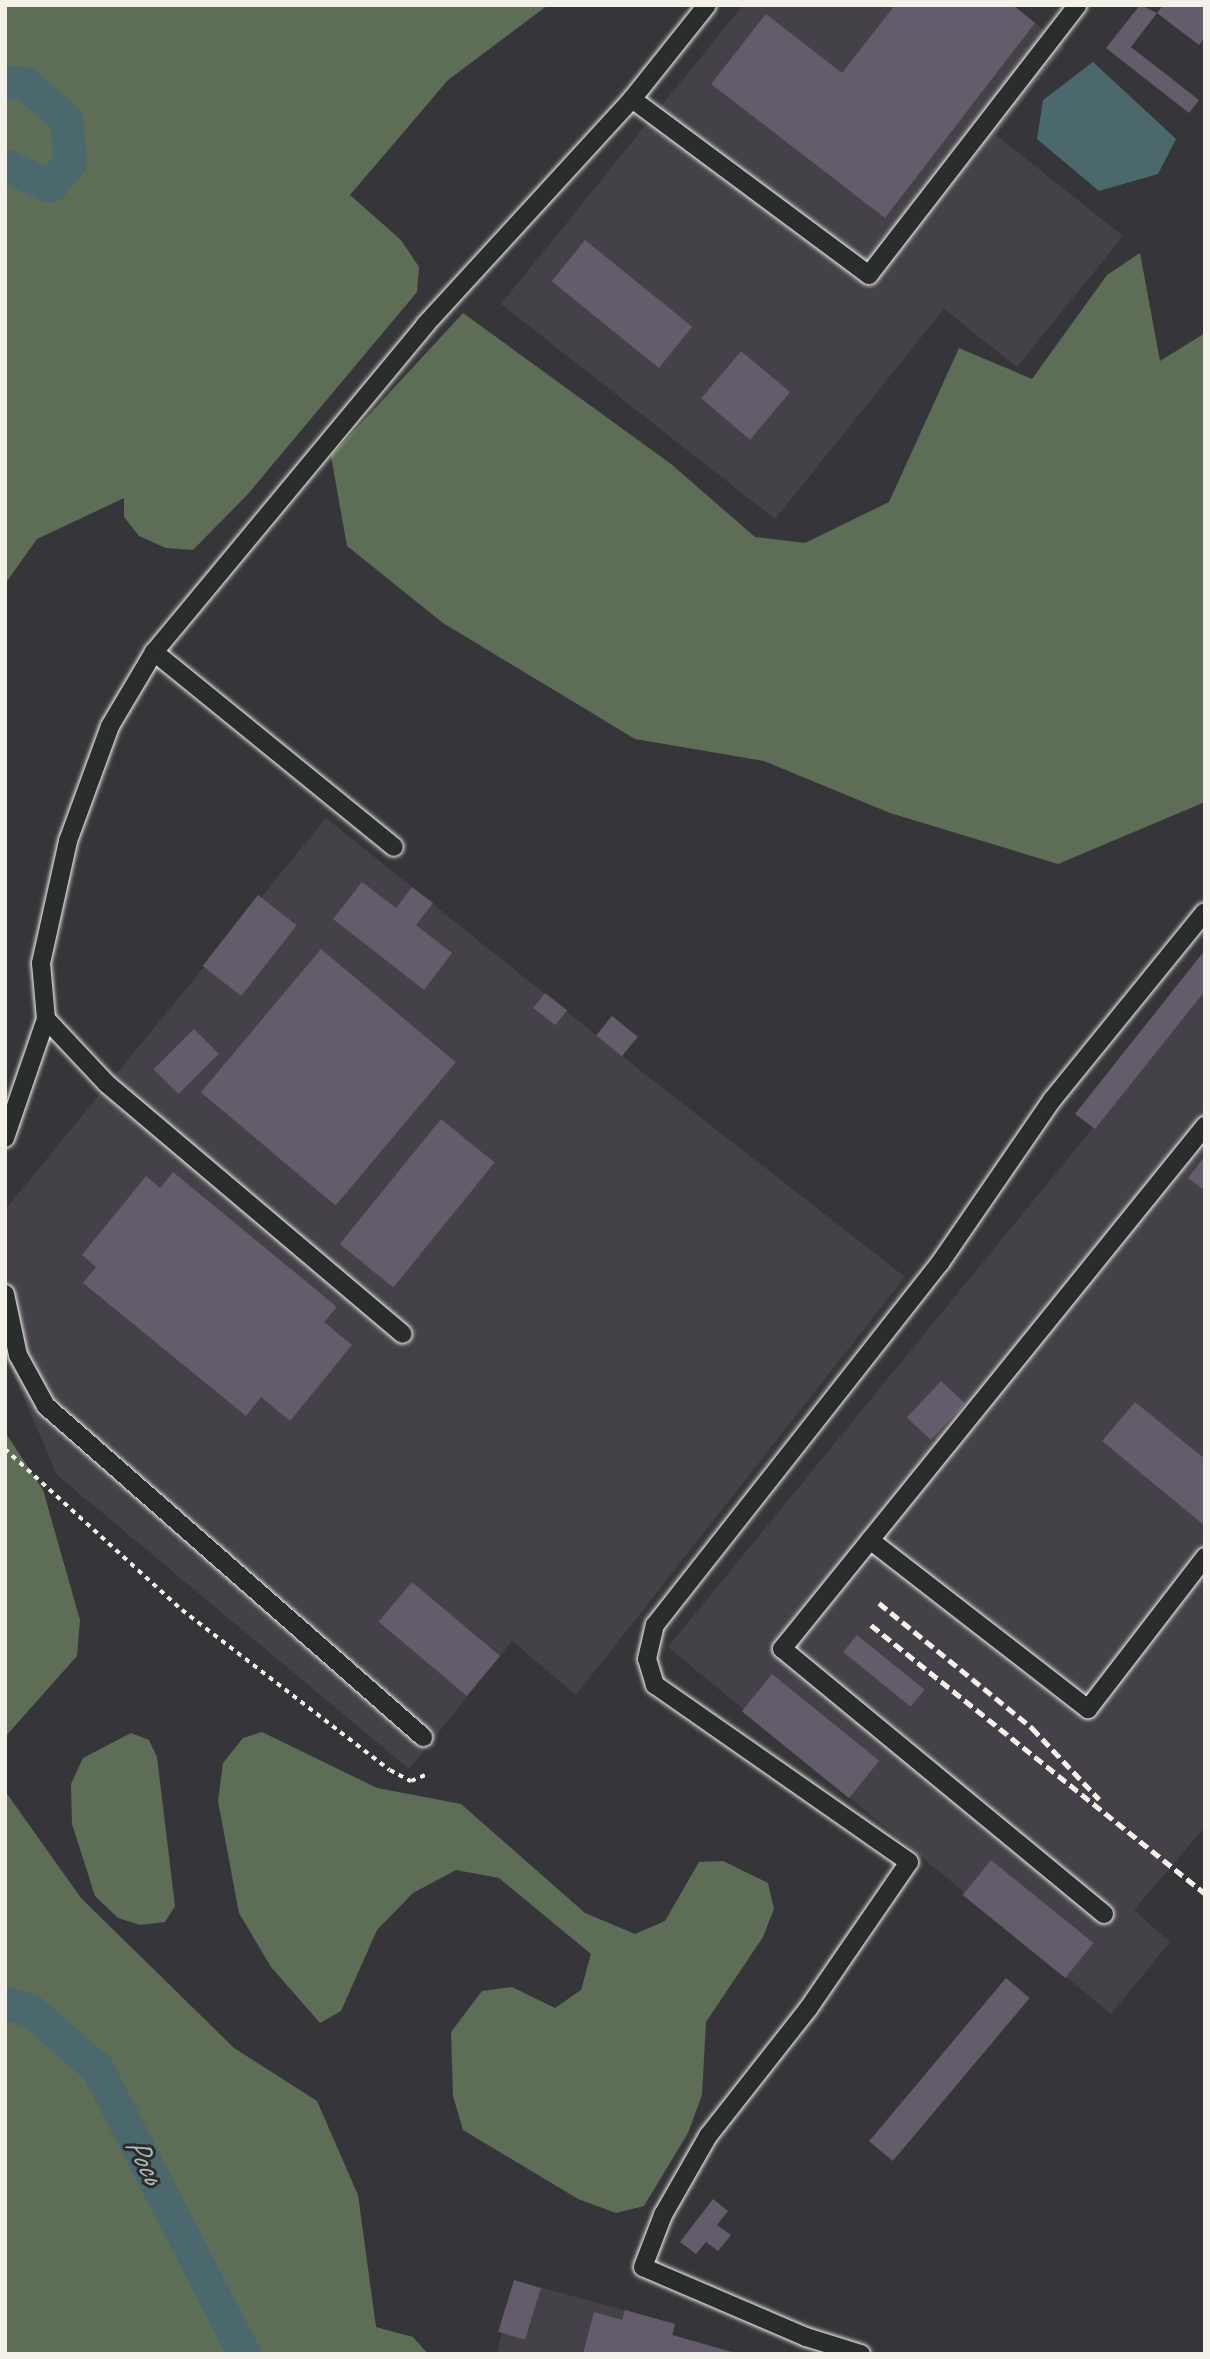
<!DOCTYPE html>
<html>
<head>
<meta charset="utf-8">
<style>
	body { margin:0 }
	#map { position:relative; width:1210px; height:2359px; overflow:hidden; background:#36363a; font-family:Caveat,sans-serif }
	div>[style] { position:absolute }
	.built>* { inset:0; background:#444149 }
	.green>* { inset:0; background:#5d6d56 }
	.water>* { inset:0; background:#4b696d }
	.river>* { height:33px; margin:-16.5px; padding:0 16.5px; transform-origin:16.5px; border-radius:16.5px; background:#4b696d }
	.building>* { inset:0; background:#645b6b; transform-origin:0 0 }
	.path>* { height:3.5px; margin-top:-1.75px; transform-origin:0; background:repeating-linear-gradient(90deg,#f4f1e8 0 5px,transparent 0 10px) }
	.roads { filter:drop-shadow(0 0 2px #f4f1e8) drop-shadow(0 0 2px #f4f1e8) }
	.minor>* { height:18px; margin:-9px; padding:0 9px; transform-origin:9px; border-radius:9px; background:#2a2d2e }
	.rail>* { height:5px; margin-top:-2.5px; transform-origin:0; background:repeating-linear-gradient(90deg,#f4f1e8 0 10px,transparent 0 15px) }
	span { translate:-50% -50%; white-space:nowrap; text-align:center; line-height:1.15; -webkit-text-stroke:6px #2a2d2e; paint-order:stroke }
	.water-label { font-size:32px; color:#b0bbb7; font-style:italic }
	.frame { position:absolute; inset:0; border:7px solid #f4f1e8; pointer-events:none }
</style>
</head>
<body>
<div id="map">
	<div class="built">
		<div style="clip-path:polygon(743px 5px,1013px 5px,1065px 47px,996px 135px,1123px 236px,1017px 367px,944px 309px,775px 519px,501px 304px)"></div>
		<div style="clip-path:polygon(326px 818px,596px 1035px,612px 1016px,638px 1037px,622px 1056px,905px 1277px,576px 1695px,512px 1641px,409px 1769px,57px 1475px,5px 1354px,5px 1210px)"></div>
		<div style="clip-path:polygon(1205px 991px,1205px 1827px,1134px 1910px,1170px 1942px,1111px 2014px,668px 1647px)"></div>
		<div style="clip-path:polygon(514px 2280px,675px 2324px,673px 2335px,741px 2354px,497px 2354px)"></div>
	</div>
	<div class="green">
		<div style="clip-path:polygon(5px 5px,548px 5px,448px 80px,350px 195px,401px 240px,419px 267px,417px 292px,248px 494px,193px 550px,166px 548px,139px 536px,124px 517px,124px 498px,37px 539px,5px 584px)"></div>
		<div style="clip-path:polygon(1140px 253px,1160px 361px,1205px 333px,1205px 802px,1058px 864px,890px 813px,764px 761px,635px 739px,443px 623px,347px 546px,331px 456px,463px 313px,671px 464px,755px 537px,805px 543px,889px 502px,959px 348px,1032px 379px,1107px 275px)"></div>
		<div style="clip-path:polygon(5px 1432px,43px 1490px,80px 1620px,77px 1656px,5px 1737px)"></div>
		<div style="clip-path:polygon(262px 1732px,377px 1788px,461px 1804px,585px 1913px,635px 1934px,665px 1921px,699px 1862px,723px 1861px,768px 1883px,774px 1909px,763px 1937px,706px 2022px,702px 2095px,688px 2133px,644px 2206px,616px 2213px,578px 2199px,463px 2130px,453px 2096px,451px 2032px,482px 1991px,512px 1987px,555px 2008px,581px 1990px,591px 1954px,499px 1878px,456px 1870px,413px 1893px,377px 1930px,341px 2011px,320px 2023px,271px 1967px,239px 1913px,218px 1801px,223px 1763px,243px 1738px)"></div>
		<div style="clip-path:polygon(131px 1733px,149px 1740px,157px 1757px,175px 1906px,165px 1922px,140px 1925px,118px 1918px,95px 1896px,72px 1824px,71px 1784px,83px 1758px)"></div>
		<div style="clip-path:polygon(5px 1791px,81px 1898px,234px 2048px,317px 2101px,358px 2195px,376px 2327px,413px 2337px,428px 2354px,5px 2354px)"></div>
	</div>
	<div class="water">
		<div style="clip-path:polygon(1093px 62px,1176px 139px,1158px 174px,1099px 191px,1037px 139px,1043px 100px)"></div>
	</div>
	<div class="river">
		<div style="left:5px;top:82px;width:20px;rotate:3deg"></div>
		<div style="left:25px;top:83px;width:55px;rotate:41.3deg"></div>
		<div style="left:66px;top:119px;width:43px;rotate:84.7deg"></div>
		<div style="left:70px;top:162px;width:31px;rotate:130deg"></div>
		<div style="left:50px;top:186px;width:50px;rotate:-155deg"></div>
		<div style="left:5px;top:2003px;width:26px;rotate:16deg"></div>
		<div style="left:30px;top:2010px;width:89px;rotate:40.9deg"></div>
		<div style="left:97px;top:2068px;width:322px;rotate:62.8deg"></div>
	</div>
	<div class="building">
		<div style="clip-path:polygon(895px 5px,1013px 5px,1035px 23px,885px 218px,711px 84px,766px 14px,842px 73px)"></div>
		<div style="clip-path:polygon(1140px 5px,1157px 13px,1131px 47px,1199px 100px,1189px 113px,1106px 48px)"></div>
		<div style="clip-path:polygon(1163px 5px,1205px 5px,1205px 37px,1199px 45px,1157px 13px)"></div>
		<div style="left:585px;top:240px;width:138px;height:53px;rotate:39deg"></div>
		<div style="left:741px;top:351px;width:64px;height:62px;rotate:40deg"></div>
		<div style="clip-path:polygon(362px 882px,396px 908px,412px 887px,433px 903px,416px 925px,452px 953px,424px 990px,333px 919px)"></div>
		<div style="left:258px;top:895px;width:49px;height:90px;rotate:38deg"></div>
		<div style="left:321px;top:949px;width:176px;height:187px;rotate:40deg"></div>
		<div style="clip-path:polygon(1205px 950px,1205px 991px,1095px 1129px,1075px 1114px)"></div>
		<div style="left:545px;top:993px;width:28px;height:19px;rotate:38deg"></div>
		<div style="left:612px;top:1016px;width:33px;height:25px;rotate:39deg"></div>
		<div style="left:194px;top:1029px;width:35px;height:57px;rotate:45deg"></div>
		<div style="left:441px;top:1119px;width:69px;height:161px;rotate:39deg"></div>
		<div style="clip-path:polygon(1205px 1156px,1205px 1191px,1188px 1178px)"></div>
		<div style="clip-path:polygon(173px 1172px,337px 1307px,324px 1322px,352px 1345px,290px 1421px,261px 1397px,246px 1416px,83px 1283px,96px 1267px,82px 1255px,146px 1176px,160px 1188px)"></div>
		<div style="left:941px;top:1381px;width:33px;height:50px;rotate:43deg"></div>
		<div style="clip-path:polygon(1135px 1402px,1205px 1459px,1205px 1526px,1102px 1441px)"></div>
		<div style="left:412px;top:1582px;width:115px;height:52px;rotate:40deg"></div>
		<div style="left:857px;top:1635px;width:87px;height:22px;rotate:39deg"></div>
		<div style="left:772px;top:1674px;width:138px;height:48px;rotate:39deg"></div>
		<div style="left:991px;top:1860px;width:132px;height:45px;rotate:39deg"></div>
		<div style="left:1006px;top:1978px;width:31px;height:213px;rotate:40deg"></div>
		<div style="clip-path:polygon(713px 2199px,728px 2211px,717px 2225px,731px 2235px,718px 2251px,706px 2242px,696px 2254px,680px 2242px)"></div>
		<div style="left:514px;top:2280px;width:28px;height:54px;rotate:17deg"></div>
		<div style="clip-path:polygon(625px 2310px,675px 2324px,672px 2335px,738px 2354px,583px 2354px,594px 2312px,622px 2320px)"></div>
	</div>
	<div class="path">
		<div style="left:5px;top:1449px;width:239px;rotate:42.3deg"></div>
		<div style="left:182px;top:1610px;width:262px;rotate:37.6deg"></div>
		<div style="left:390px;top:1770px;width:24px;rotate:28deg"></div>
		<div style="left:411px;top:1781px;width:15px;rotate:-23deg"></div>
	</div>
	<div class="roads">
		<div class="minor">
			<div style="left:632px;top:99px;width:295px;rotate:36.6deg"></div>
			<div style="left:869px;top:275px;width:341px;rotate:-52.3deg"></div>
			<div style="left:154px;top:652px;width:309px;rotate:39.1deg"></div>
			<div style="left:46px;top:1019px;width:89px;rotate:46.8deg"></div>
			<div style="left:107px;top:1084px;width:387px;rotate:40.2deg"></div>
			<div style="left:5px;top:1138px;width:126px;rotate:-71deg"></div>
			<div style="left:46px;top:1019px;width:56px;rotate:-95.1deg"></div>
			<div style="left:41px;top:963px;width:125px;rotate:-77.5deg"></div>
			<div style="left:68px;top:841px;width:122px;rotate:-69.9deg"></div>
			<div style="left:110px;top:726px;width:86px;rotate:-59.3deg"></div>
			<div style="left:154px;top:652px;width:425px;rotate:-50.3deg"></div>
			<div style="left:425px;top:325px;width:306px;rotate:-47.5deg"></div>
			<div style="left:632px;top:99px;width:120px;rotate:-51.4deg"></div>
			<div style="left:5px;top:1294px;width:62px;rotate:78deg"></div>
			<div style="left:18px;top:1355px;width:58px;rotate:61.2deg"></div>
			<div style="left:46px;top:1406px;width:502px;rotate:41.28deg"></div>
			<div style="left:870px;top:1540px;width:276px;rotate:37.8deg"></div>
			<div style="left:1088px;top:1709px;width:192px;rotate:-52.4deg"></div>
			<div style="left:1104px;top:1914px;width:417px;rotate:-140.5deg"></div>
			<div style="left:782px;top:1649px;width:673px;rotate:-51.03deg"></div>
			<div style="left:861px;top:2354px;width:58px;rotate:-162.8deg"></div>
			<div style="left:806px;top:2337px;width:177px;rotate:-156.8deg"></div>
			<div style="left:643px;top:2267px;width:56px;rotate:-69deg"></div>
			<div style="left:663px;top:2215px;width:91px;rotate:-60.3deg"></div>
			<div style="left:708px;top:2136px;width:162px;rotate:-51.8deg"></div>
			<div style="left:808px;top:2009px;width:178px;rotate:-55.5deg"></div>
			<div style="left:909px;top:1862px;width:310px;rotate:-145.1deg"></div>
			<div style="left:655px;top:1685px;width:27px;rotate:-107deg"></div>
			<div style="left:647px;top:1659px;width:35px;rotate:-77deg"></div>
			<div style="left:655px;top:1625px;width:461px;rotate:-51.8deg"></div>
			<div style="left:940px;top:1263px;width:198px;rotate:-55.5deg"></div>
			<div style="left:1052px;top:1100px;width:242px;rotate:-50.9deg"></div>
		</div>
	</div>
	<div class="rail">
		<div style="left:879px;top:1603px;width:198px;rotate:39.2deg"></div>
		<div style="left:1032px;top:1728px;width:98px;rotate:46.7deg"></div>
		<div style="left:871px;top:1625px;width:429px;rotate:38.8deg"></div>
	</div>
	<div class="water-label">
		<span style="left:144px;top:2160px;rotate:63deg">Рось</span>
	</div>
	<div class="frame"></div>
</div>
</body>
</html>
